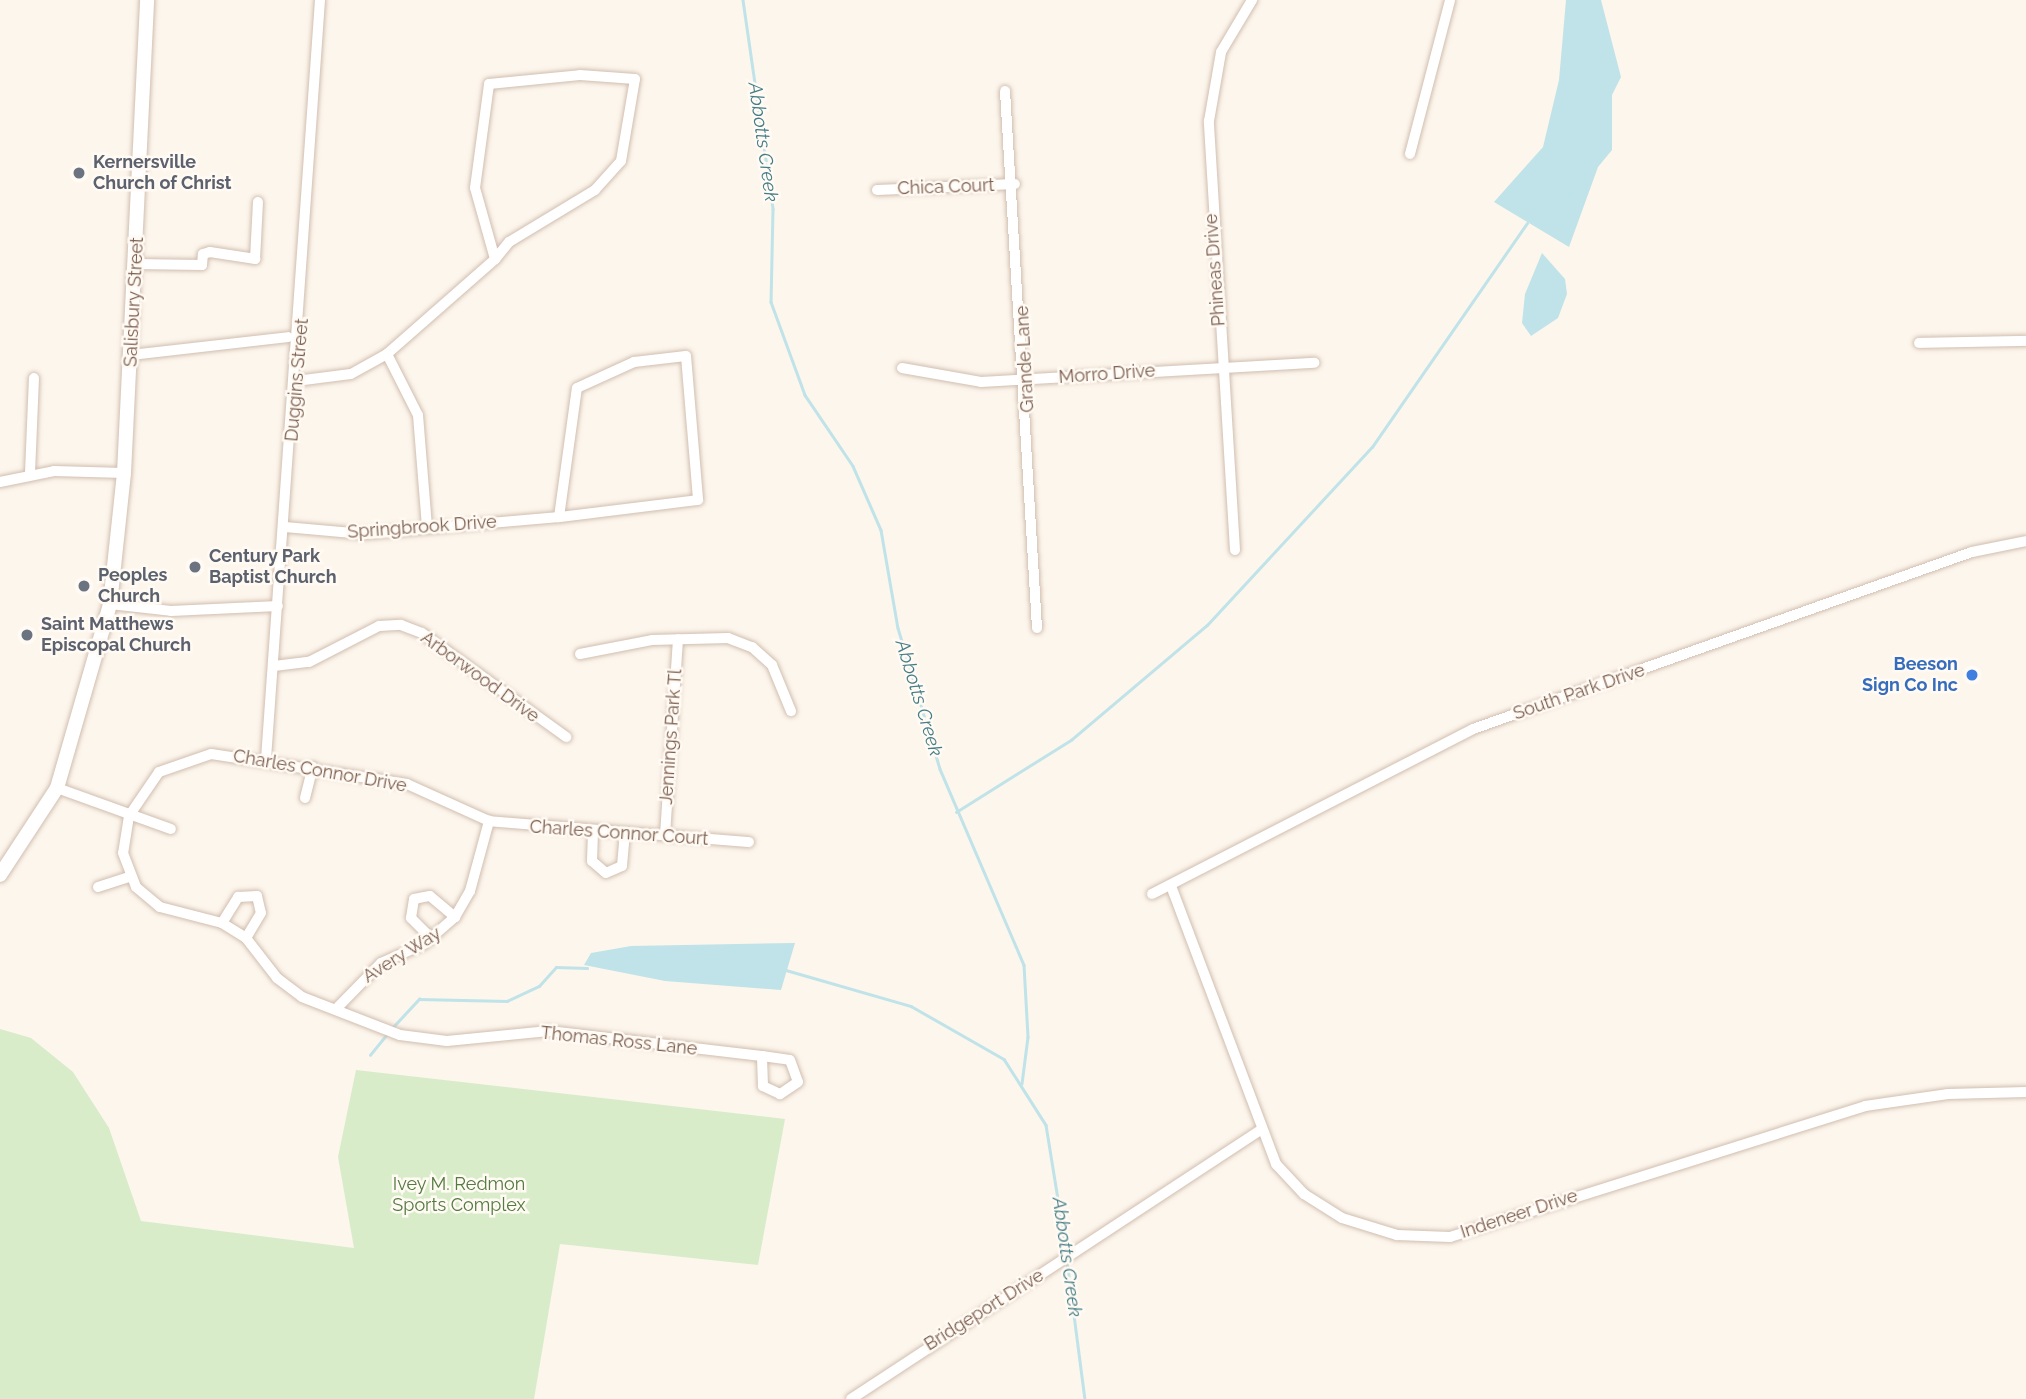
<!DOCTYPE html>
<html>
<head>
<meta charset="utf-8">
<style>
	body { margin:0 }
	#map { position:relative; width:2026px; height:1399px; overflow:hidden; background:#fdf6ec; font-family:Raleway,sans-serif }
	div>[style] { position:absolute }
	.green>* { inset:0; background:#d8ecc9 }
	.water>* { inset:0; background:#bfe3e8 }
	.stream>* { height:2.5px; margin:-1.25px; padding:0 1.25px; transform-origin:1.25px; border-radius:1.25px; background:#bfe3e8 }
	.roads { filter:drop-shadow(0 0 2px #d1beb0) drop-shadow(0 0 2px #d1beb0) }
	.minor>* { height:10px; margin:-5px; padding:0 5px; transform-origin:5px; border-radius:5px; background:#fff }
	.secondary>* { height:14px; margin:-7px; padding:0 7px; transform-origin:7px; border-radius:7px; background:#fff }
	.dots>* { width:19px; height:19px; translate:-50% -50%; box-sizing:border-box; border:4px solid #fffaf3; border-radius:50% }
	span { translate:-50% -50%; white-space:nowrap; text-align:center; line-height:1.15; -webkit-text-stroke:5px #fffaf3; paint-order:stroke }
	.worship-label { font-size:18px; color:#5b616d; font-weight:700 }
	.left { translate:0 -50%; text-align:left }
	.street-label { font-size:18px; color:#7a5c4d }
	.shop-label { font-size:18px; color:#366cbe; font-weight:700 }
	.right { translate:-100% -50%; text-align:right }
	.park-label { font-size:18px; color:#537a41 }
	.water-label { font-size:19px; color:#437c86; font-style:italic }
</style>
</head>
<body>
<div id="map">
	<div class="green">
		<div style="clip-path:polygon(0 1029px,31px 1038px,73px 1072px,109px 1128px,141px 1221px,354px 1248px,338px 1157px,356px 1070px,785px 1119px,758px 1265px,560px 1244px,534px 1399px,0 1399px)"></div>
	</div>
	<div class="water">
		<div style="clip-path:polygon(1566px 0,1601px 0,1621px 77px,1612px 95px,1612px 150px,1598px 167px,1569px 247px,1494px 202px,1543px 147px,1559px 80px)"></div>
		<div style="clip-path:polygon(1542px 253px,1565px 279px,1567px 294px,1558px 318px,1531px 336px,1522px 323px,1525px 294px)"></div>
		<div style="clip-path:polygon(795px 943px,781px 990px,665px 981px,584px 965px,591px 953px,631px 946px)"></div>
	</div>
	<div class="stream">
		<div style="left:743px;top:0;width:211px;rotate:81.8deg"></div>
		<div style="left:773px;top:209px;width:93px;rotate:91.2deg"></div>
		<div style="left:771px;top:302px;width:99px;rotate:69.9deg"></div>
		<div style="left:805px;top:395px;width:86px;rotate:55.9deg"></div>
		<div style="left:853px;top:466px;width:70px;rotate:66.4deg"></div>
		<div style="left:881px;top:530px;width:99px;rotate:80.2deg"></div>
		<div style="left:898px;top:628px;width:147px;rotate:73.4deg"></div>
		<div style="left:940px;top:769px;width:213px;rotate:66.8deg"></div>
		<div style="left:1024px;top:965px;width:72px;rotate:86.8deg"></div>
		<div style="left:1028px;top:1037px;width:47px;rotate:97.3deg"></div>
		<div style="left:956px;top:812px;width:136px;rotate:-32.1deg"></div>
		<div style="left:1071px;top:740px;width:178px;rotate:-40.2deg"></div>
		<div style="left:1207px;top:625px;width:243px;rotate:-47.2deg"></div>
		<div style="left:1372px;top:447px;width:272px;rotate:-55.3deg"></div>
		<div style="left:786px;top:970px;width:130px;rotate:16.1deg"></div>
		<div style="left:911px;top:1006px;width:107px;rotate:29.7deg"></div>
		<div style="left:1004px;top:1059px;width:78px;rotate:57.5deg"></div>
		<div style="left:1046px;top:1125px;width:131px;rotate:80.8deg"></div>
		<div style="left:392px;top:1028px;width:40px;rotate:-47deg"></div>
		<div style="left:419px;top:999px;width:88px;rotate:1.3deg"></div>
		<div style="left:507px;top:1001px;width:35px;rotate:-25deg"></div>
		<div style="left:539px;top:986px;width:25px;rotate:-48deg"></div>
		<div style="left:556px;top:967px;width:31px;rotate:2deg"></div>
		<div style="left:370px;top:1055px;width:28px;rotate:-51deg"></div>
		<div style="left:1067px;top:1261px;width:139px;rotate:82.6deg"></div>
	</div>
	<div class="roads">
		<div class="minor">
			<div style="left:580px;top:75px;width:55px;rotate:4.2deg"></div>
			<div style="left:635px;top:79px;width:83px;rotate:99.7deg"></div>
			<div style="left:621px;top:161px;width:39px;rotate:132deg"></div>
			<div style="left:595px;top:190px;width:100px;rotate:148.8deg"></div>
			<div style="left:509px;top:242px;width:22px;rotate:129deg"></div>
			<div style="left:495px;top:259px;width:74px;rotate:-105.7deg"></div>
			<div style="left:475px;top:188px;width:105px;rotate:-82.3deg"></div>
			<div style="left:489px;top:84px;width:91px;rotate:-5.6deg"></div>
			<div style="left:1005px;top:91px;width:538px;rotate:86.59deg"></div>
			<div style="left:1410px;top:154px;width:159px;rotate:-75.4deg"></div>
			<div style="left:877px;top:190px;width:138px;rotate:-2.5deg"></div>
			<div style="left:136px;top:264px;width:66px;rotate:0.9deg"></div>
			<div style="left:202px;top:265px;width:11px;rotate:-85deg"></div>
			<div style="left:203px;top:254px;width:7px;rotate:-16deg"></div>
			<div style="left:210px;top:252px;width:46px;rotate:8.8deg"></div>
			<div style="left:255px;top:259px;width:57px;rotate:-87deg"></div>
			<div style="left:1919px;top:343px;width:107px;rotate:-1.1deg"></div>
			<div style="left:387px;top:354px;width:68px;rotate:63.1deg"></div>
			<div style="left:418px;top:415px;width:113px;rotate:85.4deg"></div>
			<div style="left:131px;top:355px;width:158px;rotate:-6.5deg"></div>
			<div style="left:686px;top:356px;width:144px;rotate:85.2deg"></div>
			<div style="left:698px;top:500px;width:140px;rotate:173deg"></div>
			<div style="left:559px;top:517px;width:130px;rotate:-82.1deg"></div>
			<div style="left:577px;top:388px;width:63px;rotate:-24.5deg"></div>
			<div style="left:634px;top:362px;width:52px;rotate:-6.6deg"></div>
			<div style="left:902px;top:368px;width:80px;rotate:10deg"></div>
			<div style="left:981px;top:382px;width:334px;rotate:-3.3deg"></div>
			<div style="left:296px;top:381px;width:55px;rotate:-7.3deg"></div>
			<div style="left:351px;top:374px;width:41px;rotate:-29.1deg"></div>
			<div style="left:387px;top:354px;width:144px;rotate:-41.3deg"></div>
			<div style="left:30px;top:473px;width:95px;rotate:-87.6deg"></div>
			<div style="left:0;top:482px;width:55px;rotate:-11.5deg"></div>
			<div style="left:54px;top:471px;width:70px;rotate:1.6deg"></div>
			<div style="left:285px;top:527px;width:79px;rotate:5.1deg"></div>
			<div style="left:364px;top:534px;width:196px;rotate:-5deg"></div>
			<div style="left:1235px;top:550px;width:430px;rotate:-93.5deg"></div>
			<div style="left:1209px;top:121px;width:70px;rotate:-80.1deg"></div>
			<div style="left:1221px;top:52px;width:61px;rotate:-59.2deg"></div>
			<div style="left:110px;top:604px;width:61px;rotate:6.5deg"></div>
			<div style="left:171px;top:611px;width:107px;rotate:-2.7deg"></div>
			<div style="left:580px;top:654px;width:73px;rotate:-11deg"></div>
			<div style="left:652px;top:640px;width:76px;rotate:-1.5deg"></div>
			<div style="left:728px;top:638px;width:26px;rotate:21deg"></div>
			<div style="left:752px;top:647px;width:27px;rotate:42deg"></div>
			<div style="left:772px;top:665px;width:50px;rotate:67.6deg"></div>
			<div style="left:274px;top:666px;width:35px;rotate:-7deg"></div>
			<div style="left:309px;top:662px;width:79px;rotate:-27.2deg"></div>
			<div style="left:379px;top:626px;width:22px;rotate:-3deg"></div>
			<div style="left:401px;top:625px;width:22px;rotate:21deg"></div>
			<div style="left:422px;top:633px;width:178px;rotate:35.8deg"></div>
			<div style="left:266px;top:759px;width:761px;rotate:-85.93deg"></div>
			<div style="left:57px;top:788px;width:121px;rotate:19.8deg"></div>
			<div style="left:305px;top:798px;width:32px;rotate:-76deg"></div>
			<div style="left:593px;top:832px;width:29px;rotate:92deg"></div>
			<div style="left:592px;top:861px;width:18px;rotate:41deg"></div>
			<div style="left:606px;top:873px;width:17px;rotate:-24deg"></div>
			<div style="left:622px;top:866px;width:32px;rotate:-85deg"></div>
			<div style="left:665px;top:835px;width:196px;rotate:-86.2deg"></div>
			<div style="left:749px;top:842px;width:261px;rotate:-175.4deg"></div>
			<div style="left:489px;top:821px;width:90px;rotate:-155.7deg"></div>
			<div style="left:407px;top:784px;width:198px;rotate:-171.3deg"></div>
			<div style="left:211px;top:754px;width:55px;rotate:160.9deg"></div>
			<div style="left:159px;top:772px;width:53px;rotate:124.3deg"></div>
			<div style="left:129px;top:816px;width:37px;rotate:99deg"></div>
			<div style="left:123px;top:853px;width:36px;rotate:69deg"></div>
			<div style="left:136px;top:887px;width:31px;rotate:40deg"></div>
			<div style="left:160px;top:907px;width:64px;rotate:14.5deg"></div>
			<div style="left:222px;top:923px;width:28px;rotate:32deg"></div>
			<div style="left:246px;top:938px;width:51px;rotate:52.2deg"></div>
			<div style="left:277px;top:978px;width:31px;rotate:37deg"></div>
			<div style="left:302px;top:997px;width:105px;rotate:21.2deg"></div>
			<div style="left:400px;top:1035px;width:47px;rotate:7.3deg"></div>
			<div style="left:447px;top:1041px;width:102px;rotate:-5.6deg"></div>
			<div style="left:549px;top:1031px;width:214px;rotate:6.7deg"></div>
			<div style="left:762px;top:1056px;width:28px;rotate:8deg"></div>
			<div style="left:790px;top:1060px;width:23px;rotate:70deg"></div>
			<div style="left:798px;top:1082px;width:22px;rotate:146deg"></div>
			<div style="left:780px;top:1094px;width:19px;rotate:-155deg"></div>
			<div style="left:763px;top:1086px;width:30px;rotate:-92deg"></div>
			<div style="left:1171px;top:886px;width:297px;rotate:69.3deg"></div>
			<div style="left:1276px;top:1164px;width:41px;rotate:47deg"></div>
			<div style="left:1304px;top:1194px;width:45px;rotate:32.3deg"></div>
			<div style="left:1342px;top:1218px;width:58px;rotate:17.2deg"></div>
			<div style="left:1397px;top:1235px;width:53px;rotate:2.2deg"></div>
			<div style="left:1450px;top:1237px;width:435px;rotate:-17.5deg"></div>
			<div style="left:1865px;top:1106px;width:84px;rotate:-8.2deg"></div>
			<div style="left:1948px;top:1094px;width:78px;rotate:-1.5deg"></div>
			<div style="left:98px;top:887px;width:35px;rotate:-18deg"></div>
			<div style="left:1152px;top:894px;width:361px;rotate:-27.2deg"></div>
			<div style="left:1473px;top:729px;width:529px;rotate:-19.53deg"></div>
			<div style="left:1972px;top:552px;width:55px;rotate:-11.5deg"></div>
			<div style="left:222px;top:923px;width:31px;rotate:-58deg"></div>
			<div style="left:238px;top:897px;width:19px;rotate:-3deg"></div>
			<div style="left:257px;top:896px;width:17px;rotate:77deg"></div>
			<div style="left:261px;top:913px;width:29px;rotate:121deg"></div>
			<div style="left:432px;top:939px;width:30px;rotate:-135deg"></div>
			<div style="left:411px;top:918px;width:19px;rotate:-81deg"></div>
			<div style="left:414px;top:899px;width:16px;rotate:-11deg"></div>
			<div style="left:430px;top:896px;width:33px;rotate:40deg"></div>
			<div style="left:338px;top:1007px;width:62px;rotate:-45.7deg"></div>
			<div style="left:381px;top:963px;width:47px;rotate:-23.8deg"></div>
			<div style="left:424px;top:944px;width:41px;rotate:-41.1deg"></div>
			<div style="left:455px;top:917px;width:30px;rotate:-60deg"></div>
			<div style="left:470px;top:891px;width:73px;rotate:-74.8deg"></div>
			<div style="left:851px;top:1399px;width:488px;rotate:-33.3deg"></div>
		</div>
		<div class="secondary">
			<div style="left:0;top:875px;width:104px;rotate:-56.8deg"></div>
			<div style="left:57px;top:788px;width:191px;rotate:-73.9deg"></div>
			<div style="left:110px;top:604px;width:132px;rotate:-83.9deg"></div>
			<div style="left:124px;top:473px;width:474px;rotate:-87.2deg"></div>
		</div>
	</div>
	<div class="dots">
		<div style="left:79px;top:173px;background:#6b7280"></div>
		<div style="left:195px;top:567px;background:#6b7280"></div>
		<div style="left:84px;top:586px;background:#6b7280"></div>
		<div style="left:27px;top:635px;background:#6b7280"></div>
		<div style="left:1972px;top:675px;background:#3f7fe0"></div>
	</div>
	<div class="worship-label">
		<span class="left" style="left:93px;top:173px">Kernersville<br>Church of Christ</span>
		<span class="left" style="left:209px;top:567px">Century Park<br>Baptist Church</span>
		<span class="left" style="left:98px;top:586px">Peoples<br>Church</span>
		<span class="left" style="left:41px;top:635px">Saint Matthews<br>Episcopal Church</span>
	</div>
	<div class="street-label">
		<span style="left:946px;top:187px;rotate:-2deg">Chica Court</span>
		<span style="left:1215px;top:270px;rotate:-94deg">Phineas Drive</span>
		<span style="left:134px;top:302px;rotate:-87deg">Salisbury Street</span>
		<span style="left:1025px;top:359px;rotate:-93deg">Grande Lane</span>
		<span style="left:1107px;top:374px;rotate:-4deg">Morro Drive</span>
		<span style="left:297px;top:380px;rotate:-85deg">Duggins Street</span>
		<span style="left:422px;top:527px;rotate:-4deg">Springbrook Drive</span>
		<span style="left:480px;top:677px;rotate:36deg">Arborwood Drive</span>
		<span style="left:1579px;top:692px;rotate:-19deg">South Park Drive</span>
		<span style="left:671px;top:737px;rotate:-86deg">Jennings Park Tl</span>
		<span style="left:320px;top:771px;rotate:10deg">Charles Connor Drive</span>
		<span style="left:619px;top:833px;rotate:4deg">Charles Connor Court</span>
		<span style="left:402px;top:955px;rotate:-32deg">Avery Way</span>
		<span style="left:619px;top:1041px;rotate:6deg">Thomas Ross Lane</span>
		<span style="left:1519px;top:1214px;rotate:-18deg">Indeneer Drive</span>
		<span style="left:984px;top:1310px;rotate:-32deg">Bridgeport Drive</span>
	</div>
	<div class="shop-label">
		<span class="right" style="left:1958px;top:675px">Beeson<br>Sign Co Inc</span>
	</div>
	<div class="park-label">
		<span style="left:459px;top:1195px">Ivey M. Redmon<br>Sports Complex</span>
	</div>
	<div class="water-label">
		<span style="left:763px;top:142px;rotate:82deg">Abbotts Creek</span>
		<span style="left:919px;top:698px;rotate:73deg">Abbotts Creek</span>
		<span style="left:1067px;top:1257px;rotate:82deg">Abbotts Creek</span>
	</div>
</div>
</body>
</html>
